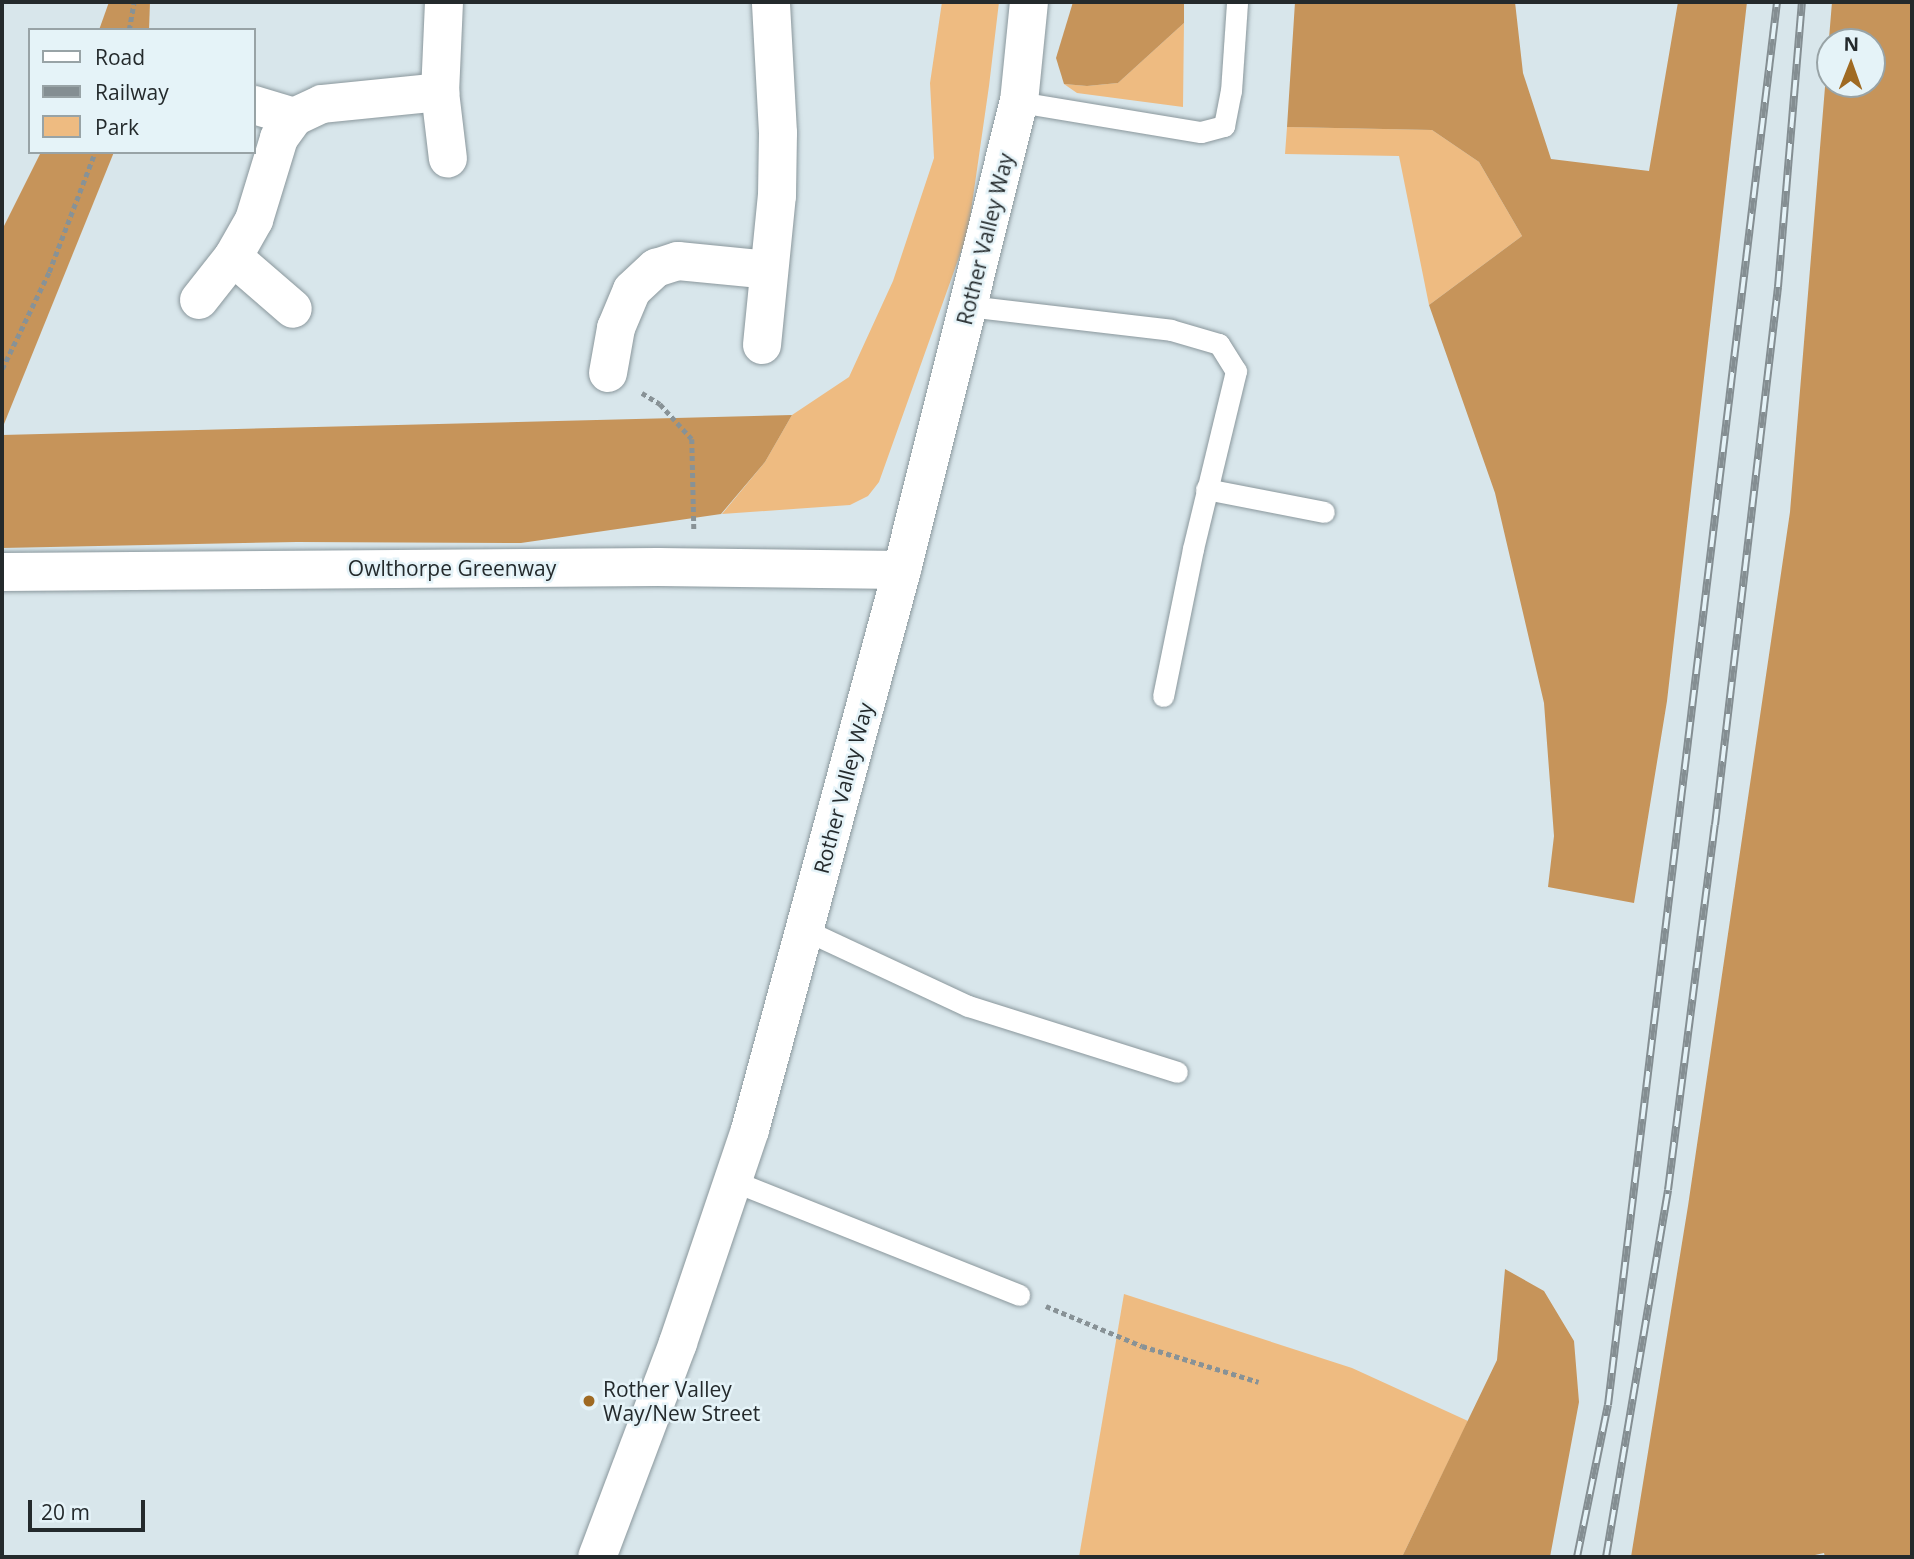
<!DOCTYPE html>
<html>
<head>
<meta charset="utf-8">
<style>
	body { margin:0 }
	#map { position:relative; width:1914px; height:1559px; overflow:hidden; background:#d8e6eb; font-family:"Open Sans",sans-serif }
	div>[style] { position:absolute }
	.green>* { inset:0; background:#eebb81 }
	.forest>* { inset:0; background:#c6945a }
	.path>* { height:4.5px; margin-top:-2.25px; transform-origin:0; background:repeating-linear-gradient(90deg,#889296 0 5px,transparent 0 8.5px) }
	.roads { filter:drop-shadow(0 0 2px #8a979c) drop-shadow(0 0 2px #8a979c) }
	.lane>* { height:21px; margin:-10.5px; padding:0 10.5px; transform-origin:10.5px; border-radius:10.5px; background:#fff }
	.street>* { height:38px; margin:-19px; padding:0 19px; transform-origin:19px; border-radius:19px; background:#fff }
	.secondary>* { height:38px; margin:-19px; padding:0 19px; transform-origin:19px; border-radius:19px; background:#fff }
	.rail>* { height:8px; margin-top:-4px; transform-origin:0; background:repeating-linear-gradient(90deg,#e5f3f8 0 16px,#848e92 0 32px); box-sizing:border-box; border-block:2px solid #848e92 }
	.dots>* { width:19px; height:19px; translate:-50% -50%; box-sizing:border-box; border:4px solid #e5f3f8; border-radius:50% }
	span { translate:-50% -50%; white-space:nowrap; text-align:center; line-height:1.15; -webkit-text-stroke:5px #e5f3f8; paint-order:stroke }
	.street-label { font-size:21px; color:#242a2c }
	.poi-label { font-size:21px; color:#242a2c }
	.left { translate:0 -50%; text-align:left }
	.frame { position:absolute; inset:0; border:4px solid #242a2c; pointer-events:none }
	.legend { position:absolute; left:28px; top:28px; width:228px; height:126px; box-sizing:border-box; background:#e5f3f8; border:2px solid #98a3a6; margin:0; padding:9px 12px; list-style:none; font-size:21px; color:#242a2c }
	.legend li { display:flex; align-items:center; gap:14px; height:35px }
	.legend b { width:35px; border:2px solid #98a3a6 }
	.north { position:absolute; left:1816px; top:28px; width:70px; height:70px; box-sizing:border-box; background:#e5f3f8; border:2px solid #98a3a6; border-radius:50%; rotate:1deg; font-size:19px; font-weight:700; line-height:28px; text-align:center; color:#242a2c }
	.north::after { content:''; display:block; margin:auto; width:24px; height:32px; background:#9f6a23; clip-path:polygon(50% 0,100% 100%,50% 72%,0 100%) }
	.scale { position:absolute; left:28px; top:1500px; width:117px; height:32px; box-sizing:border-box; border:4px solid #242a2c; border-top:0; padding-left:9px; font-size:21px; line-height:24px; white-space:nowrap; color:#242a2c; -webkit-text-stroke:5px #e5f3f8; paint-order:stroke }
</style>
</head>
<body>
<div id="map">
	<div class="green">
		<div style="clip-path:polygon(942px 2px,999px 2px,989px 86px,968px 232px,879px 482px,868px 496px,850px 505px,722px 514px,765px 462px,792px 415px,849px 377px,893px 281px,934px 158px,930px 83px)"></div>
		<div style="clip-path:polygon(1184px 23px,1183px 107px,1077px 93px,1064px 84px,1087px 86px,1118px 83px)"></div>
		<div style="clip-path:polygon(1287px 127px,1432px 130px,1479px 162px,1522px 236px,1429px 305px,1399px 156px,1285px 154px)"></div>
		<div style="clip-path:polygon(1124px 1294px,1352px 1368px,1468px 1421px,1402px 1557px,1079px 1557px)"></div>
	</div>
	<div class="forest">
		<div style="clip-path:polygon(109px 2px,150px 2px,149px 30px,99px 30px)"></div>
		<div style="clip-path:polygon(1073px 2px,1184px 2px,1184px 23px,1118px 83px,1087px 86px,1064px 84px,1056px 58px)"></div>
		<div style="clip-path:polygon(1295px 2px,1515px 2px,1523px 73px,1551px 159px,1649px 171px,1678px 2px,1747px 2px,1667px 701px,1634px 903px,1548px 887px,1554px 836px,1544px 703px,1495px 493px,1429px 305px,1522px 236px,1479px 162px,1432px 130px,1287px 127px)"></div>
		<div style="clip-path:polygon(evenodd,1832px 2px,1912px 2px,1912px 1557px,1825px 1557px,1824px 1553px,1806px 1557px,1631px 1557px,1688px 1206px,1790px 512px,1832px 2px,1872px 42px,1872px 84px,1830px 84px,1830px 42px,1872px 42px)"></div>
		<div style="clip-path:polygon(41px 152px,114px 152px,2px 429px,2px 230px)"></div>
		<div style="clip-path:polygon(792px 415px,765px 462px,721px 514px,521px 543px,297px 542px,2px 548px,2px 435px)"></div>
		<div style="clip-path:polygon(1505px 1269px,1544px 1291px,1574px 1341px,1579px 1402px,1550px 1557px,1402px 1557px,1497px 1360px)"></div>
	</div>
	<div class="path">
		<div style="left:129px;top:30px;width:28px;rotate:-80deg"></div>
		<div style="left:2px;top:369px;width:108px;rotate:-64.1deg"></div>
		<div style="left:49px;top:272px;width:129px;rotate:-69deg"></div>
		<div style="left:642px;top:393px;width:21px;rotate:31deg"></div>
		<div style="left:660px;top:404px;width:47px;rotate:47.6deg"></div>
		<div style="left:692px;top:439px;width:91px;rotate:88.7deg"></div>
		<div style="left:1046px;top:1306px;width:104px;rotate:22.6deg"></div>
		<div style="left:1142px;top:1346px;width:122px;rotate:17.1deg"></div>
	</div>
	<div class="roads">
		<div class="lane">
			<div style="left:1019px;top:102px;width:184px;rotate:9.4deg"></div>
			<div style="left:1201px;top:132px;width:24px;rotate:-15deg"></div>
			<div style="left:1224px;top:126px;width:36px;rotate:-79deg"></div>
			<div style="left:1231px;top:91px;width:89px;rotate:-86.1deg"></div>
			<div style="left:968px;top:306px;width:204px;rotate:6.7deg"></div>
			<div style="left:1171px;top:330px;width:50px;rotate:16.3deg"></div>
			<div style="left:1219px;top:344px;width:32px;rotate:58deg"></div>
			<div style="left:1236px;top:371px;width:183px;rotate:103.6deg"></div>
			<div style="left:1193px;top:549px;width:150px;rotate:101.5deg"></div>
			<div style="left:1206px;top:489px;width:120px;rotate:11deg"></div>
			<div style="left:805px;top:930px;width:180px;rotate:25deg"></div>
			<div style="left:968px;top:1006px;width:219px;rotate:17.5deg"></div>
			<div style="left:733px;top:1181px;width:308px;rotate:21.7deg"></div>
		</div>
		<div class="street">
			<div style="left:444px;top:2px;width:90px;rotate:92.5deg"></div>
			<div style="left:440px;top:92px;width:67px;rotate:83.2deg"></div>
			<div style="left:254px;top:105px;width:42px;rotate:16.7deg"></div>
			<div style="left:233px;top:257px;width:43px;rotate:-60.4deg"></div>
			<div style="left:254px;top:220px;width:86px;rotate:-73deg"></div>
			<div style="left:279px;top:138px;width:26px;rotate:-54deg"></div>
			<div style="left:294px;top:117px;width:31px;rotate:-25deg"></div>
			<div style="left:322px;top:104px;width:119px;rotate:-5.8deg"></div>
			<div style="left:199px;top:300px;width:55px;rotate:-51.7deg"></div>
			<div style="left:233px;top:257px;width:79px;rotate:40.9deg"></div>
			<div style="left:762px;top:345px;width:150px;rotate:-84.3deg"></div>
			<div style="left:777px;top:196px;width:63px;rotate:-89.1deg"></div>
			<div style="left:778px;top:133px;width:131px;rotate:-93.1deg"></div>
			<div style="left:608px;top:373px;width:46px;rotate:-79.9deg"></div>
			<div style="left:616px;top:328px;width:41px;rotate:-67.2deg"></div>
			<div style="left:632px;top:290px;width:33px;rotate:-43deg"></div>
			<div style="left:656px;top:268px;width:23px;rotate:-18deg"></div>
			<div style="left:678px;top:261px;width:91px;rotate:5.6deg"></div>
			<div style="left:902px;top:570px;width:482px;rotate:-76deg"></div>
			<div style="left:1019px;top:102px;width:100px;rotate:-84.3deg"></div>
		</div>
		<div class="secondary">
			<div style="left:2px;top:572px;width:656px;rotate:-0.44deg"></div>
			<div style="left:658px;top:567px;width:244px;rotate:0.7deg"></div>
			<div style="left:902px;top:570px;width:580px;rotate:105.19deg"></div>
			<div style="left:750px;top:1130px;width:225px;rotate:108.7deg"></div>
			<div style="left:678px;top:1343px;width:229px;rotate:110.7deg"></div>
		</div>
	</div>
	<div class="rail">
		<div style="left:1577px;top:1557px;width:155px;rotate:-78.5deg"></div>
		<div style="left:1608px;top:1405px;width:1413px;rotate:-83.13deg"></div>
		<div style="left:1606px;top:1557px;width:372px;rotate:-80.4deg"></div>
		<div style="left:1668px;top:1190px;width:368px;rotate:-82.7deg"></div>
		<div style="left:1715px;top:825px;width:542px;rotate:-83.32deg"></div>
		<div style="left:1778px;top:287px;width:286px;rotate:-85.2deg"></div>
	</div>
	<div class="dots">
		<div style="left:589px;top:1401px;background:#9f6a23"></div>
	</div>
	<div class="street-label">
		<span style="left:985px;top:239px;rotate:-76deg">Rother Valley Way</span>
		<span style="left:452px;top:568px">Owlthorpe Greenway</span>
		<span style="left:843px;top:788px;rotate:-75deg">Rother Valley Way</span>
	</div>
	<div class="poi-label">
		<span class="left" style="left:603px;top:1401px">Rother Valley<br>Way/New Street</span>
	</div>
	<div class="frame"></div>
	<ul class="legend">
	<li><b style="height:9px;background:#fff"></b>Road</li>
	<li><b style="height:9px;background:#848e92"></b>Railway</li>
	<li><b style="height:19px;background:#eebb81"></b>Park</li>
	</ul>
	<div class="north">N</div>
	<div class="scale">20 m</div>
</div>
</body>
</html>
